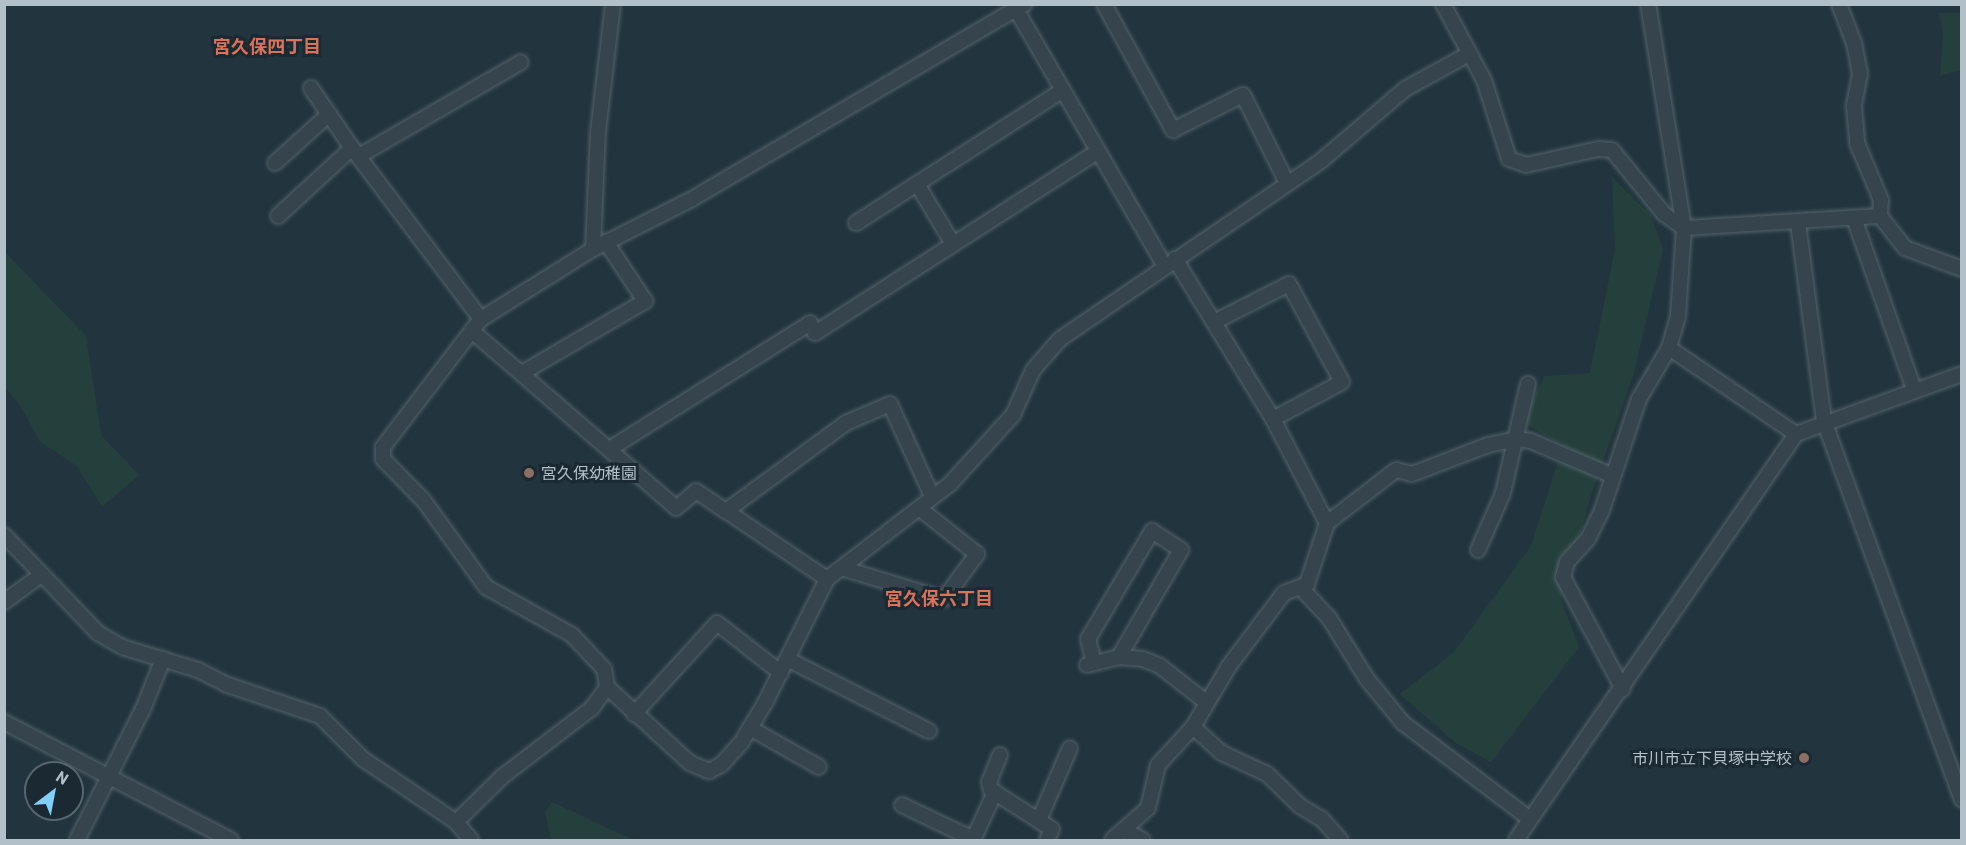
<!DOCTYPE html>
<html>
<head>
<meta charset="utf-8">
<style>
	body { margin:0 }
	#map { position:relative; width:1966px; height:845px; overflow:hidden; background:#22343d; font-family:Barlow,"Noto Sans JP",sans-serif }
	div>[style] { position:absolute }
	.green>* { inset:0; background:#25403c }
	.roads { filter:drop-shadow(0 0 2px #54636b) drop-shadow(0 0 2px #54636b) }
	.street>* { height:14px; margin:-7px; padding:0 7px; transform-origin:7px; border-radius:7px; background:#36454d }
	.dots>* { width:16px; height:16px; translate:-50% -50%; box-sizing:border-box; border:3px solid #1b2a32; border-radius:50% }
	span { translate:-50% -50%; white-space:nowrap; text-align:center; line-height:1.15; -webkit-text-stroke:6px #1b2a32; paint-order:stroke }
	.poi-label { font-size:16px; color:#b1c0c9 }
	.left { translate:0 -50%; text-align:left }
	.right { translate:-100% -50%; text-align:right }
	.neighbourhood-label { font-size:18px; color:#d9745b; font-weight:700 }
	.frame { position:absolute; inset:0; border:6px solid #b1c0c9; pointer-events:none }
	.north { position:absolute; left:24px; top:761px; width:60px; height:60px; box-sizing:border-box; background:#1b2a32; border:2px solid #57666e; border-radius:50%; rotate:32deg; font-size:16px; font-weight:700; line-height:24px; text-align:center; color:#b1c0c9 }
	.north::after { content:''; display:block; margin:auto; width:21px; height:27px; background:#82cefd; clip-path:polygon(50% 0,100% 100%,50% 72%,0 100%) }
</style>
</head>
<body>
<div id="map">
	<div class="green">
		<div style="clip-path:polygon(1939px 13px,1962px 13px,1961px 70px,1940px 76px,1943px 35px)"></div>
		<div style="clip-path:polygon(1612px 177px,1651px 215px,1663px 249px,1634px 373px,1592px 493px,1561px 599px,1579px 647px,1491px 762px,1456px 743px,1400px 694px,1454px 652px,1531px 546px,1563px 446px,1521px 421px,1545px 376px,1590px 373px,1615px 249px)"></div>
		<div style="clip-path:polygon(5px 252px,86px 336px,101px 435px,139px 475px,102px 507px,77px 466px,39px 441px,22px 408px,5px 387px)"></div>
		<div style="clip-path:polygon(552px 802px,618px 833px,637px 840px,551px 840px,545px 812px)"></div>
	</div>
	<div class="roads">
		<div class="street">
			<div style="left:1013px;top:4px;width:303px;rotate:59.9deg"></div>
			<div style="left:1104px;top:4px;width:144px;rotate:61.3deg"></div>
			<div style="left:1173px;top:130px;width:78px;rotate:-26.6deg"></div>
			<div style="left:1243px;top:95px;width:98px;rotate:63.4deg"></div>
			<div style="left:1443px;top:4px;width:86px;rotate:61.7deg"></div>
			<div style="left:1484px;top:80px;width:83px;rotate:72.4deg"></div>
			<div style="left:1509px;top:159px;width:18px;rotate:19deg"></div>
			<div style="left:1526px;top:165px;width:74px;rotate:-12.5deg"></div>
			<div style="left:1598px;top:149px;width:14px;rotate:4deg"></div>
			<div style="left:1612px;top:150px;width:82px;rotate:50.9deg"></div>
			<div style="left:1664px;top:214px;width:24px;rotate:35deg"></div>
			<div style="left:1684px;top:228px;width:196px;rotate:-3.5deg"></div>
			<div style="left:1839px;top:4px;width:42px;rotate:69deg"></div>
			<div style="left:1854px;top:43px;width:32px;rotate:79deg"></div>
			<div style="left:1860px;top:74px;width:33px;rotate:101deg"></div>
			<div style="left:1854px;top:106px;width:37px;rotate:85deg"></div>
			<div style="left:1857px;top:143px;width:62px;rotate:67.2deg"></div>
			<div style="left:1881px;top:200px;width:16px;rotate:94deg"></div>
			<div style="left:1880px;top:216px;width:41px;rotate:52deg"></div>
			<div style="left:1905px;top:248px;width:61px;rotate:20.2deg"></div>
			<div style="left:311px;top:88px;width:73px;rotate:55.7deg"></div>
			<div style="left:359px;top:156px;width:187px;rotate:-30.1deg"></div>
			<div style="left:275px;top:163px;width:73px;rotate:-42.2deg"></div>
			<div style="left:917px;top:184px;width:70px;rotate:59deg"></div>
			<div style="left:278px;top:216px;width:100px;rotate:-42.6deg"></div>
			<div style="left:352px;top:148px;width:214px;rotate:53deg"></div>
			<div style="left:1854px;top:218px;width:181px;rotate:70.7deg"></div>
			<div style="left:856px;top:223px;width:245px;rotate:-32.7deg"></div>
			<div style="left:1798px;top:223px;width:200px;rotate:82.5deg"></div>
			<div style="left:1824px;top:421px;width:403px;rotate:70deg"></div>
			<div style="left:593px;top:249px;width:117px;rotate:-87.6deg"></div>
			<div style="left:598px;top:132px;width:129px;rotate:-83.3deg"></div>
			<div style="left:1175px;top:259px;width:188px;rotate:58.5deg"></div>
			<div style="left:1273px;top:419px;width:117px;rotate:62.6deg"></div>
			<div style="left:1214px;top:322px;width:84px;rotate:-26.9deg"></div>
			<div style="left:1289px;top:284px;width:111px;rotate:61.6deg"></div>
			<div style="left:1342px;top:382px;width:78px;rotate:151.8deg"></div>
			<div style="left:472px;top:331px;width:270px;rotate:40.9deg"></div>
			<div style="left:676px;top:508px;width:26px;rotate:-40deg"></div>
			<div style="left:696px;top:491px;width:36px;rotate:34deg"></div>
			<div style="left:1669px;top:348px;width:153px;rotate:34.1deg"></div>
			<div style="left:522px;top:373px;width:143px;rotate:-30.3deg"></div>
			<div style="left:645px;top:301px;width:71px;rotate:-123.5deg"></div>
			<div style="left:611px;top:448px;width:235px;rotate:-32.1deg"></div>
			<div style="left:810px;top:323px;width:11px;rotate:63deg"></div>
			<div style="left:815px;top:333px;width:335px;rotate:-32.7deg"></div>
			<div style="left:4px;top:535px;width:136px;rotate:46.2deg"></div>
			<div style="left:98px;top:633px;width:28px;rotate:30deg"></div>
			<div style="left:122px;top:647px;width:79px;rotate:16.8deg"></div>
			<div style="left:198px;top:670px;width:30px;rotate:27deg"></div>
			<div style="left:225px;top:684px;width:100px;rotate:18.6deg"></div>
			<div style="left:320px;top:716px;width:61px;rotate:45deg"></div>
			<div style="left:363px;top:759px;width:112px;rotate:34.1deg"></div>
			<div style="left:456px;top:822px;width:23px;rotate:50deg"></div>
			<div style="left:1478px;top:550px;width:62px;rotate:-66.3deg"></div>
			<div style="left:1503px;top:493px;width:112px;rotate:-77.1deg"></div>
			<div style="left:845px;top:569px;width:103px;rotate:16.9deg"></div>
			<div style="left:944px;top:599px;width:56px;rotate:-53.7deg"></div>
			<div style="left:977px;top:554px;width:74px;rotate:-141.6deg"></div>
			<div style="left:827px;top:579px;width:122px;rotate:-146deg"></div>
			<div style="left:726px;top:511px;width:149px;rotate:-36.3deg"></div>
			<div style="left:846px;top:423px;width:48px;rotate:-23.4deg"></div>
			<div style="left:890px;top:404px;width:101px;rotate:65.5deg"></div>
			<div style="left:1301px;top:588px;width:41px;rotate:47deg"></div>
			<div style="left:1329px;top:618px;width:72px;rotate:58.1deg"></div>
			<div style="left:1367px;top:679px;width:57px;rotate:50.7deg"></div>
			<div style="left:1403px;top:723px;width:159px;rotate:37.1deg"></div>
			<div style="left:4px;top:602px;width:46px;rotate:-36.1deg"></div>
			<div style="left:789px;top:660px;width:157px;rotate:26.9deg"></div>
			<div style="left:1094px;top:663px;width:25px;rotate:-104deg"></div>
			<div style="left:1088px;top:639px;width:126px;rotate:-59.3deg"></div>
			<div style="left:1152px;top:531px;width:35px;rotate:33deg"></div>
			<div style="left:1181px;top:550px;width:124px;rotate:120.1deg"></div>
			<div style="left:1087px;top:665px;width:33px;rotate:-14deg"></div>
			<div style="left:1119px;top:657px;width:24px;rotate:5deg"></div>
			<div style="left:1143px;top:659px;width:18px;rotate:22deg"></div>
			<div style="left:1160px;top:666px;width:60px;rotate:38.2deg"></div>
			<div style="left:607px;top:687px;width:113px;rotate:42.5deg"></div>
			<div style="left:690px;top:763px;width:21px;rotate:23deg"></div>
			<div style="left:709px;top:771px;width:13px;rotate:-27deg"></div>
			<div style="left:721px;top:765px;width:30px;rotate:-48deg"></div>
			<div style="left:741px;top:743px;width:47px;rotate:-59deg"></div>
			<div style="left:765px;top:703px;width:139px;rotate:-63.4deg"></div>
			<div style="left:827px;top:579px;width:155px;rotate:-37.7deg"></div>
			<div style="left:950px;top:484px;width:93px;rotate:-47.6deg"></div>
			<div style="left:1013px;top:415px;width:49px;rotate:-66deg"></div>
			<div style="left:1033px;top:370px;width:41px;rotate:-48.9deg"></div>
			<div style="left:1060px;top:339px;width:317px;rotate:-34.3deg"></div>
			<div style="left:1322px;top:160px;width:109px;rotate:-40.5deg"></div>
			<div style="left:1405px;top:89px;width:73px;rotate:-28.7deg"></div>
			<div style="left:1623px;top:689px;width:127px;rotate:-118.2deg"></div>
			<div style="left:1563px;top:577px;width:16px;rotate:-75deg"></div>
			<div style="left:1567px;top:562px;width:31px;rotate:-48deg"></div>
			<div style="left:1588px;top:539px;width:32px;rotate:-64deg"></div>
			<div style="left:1602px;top:510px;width:117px;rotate:-71.6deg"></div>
			<div style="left:1639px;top:399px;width:59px;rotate:-59.5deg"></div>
			<div style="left:1669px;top:348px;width:33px;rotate:-74deg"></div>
			<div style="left:1678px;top:316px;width:88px;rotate:-86.1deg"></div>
			<div style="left:1684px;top:228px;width:227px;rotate:-99.1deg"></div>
			<div style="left:634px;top:714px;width:123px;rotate:-47.6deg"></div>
			<div style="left:717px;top:623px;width:81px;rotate:38deg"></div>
			<div style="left:4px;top:722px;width:256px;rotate:27.5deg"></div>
			<div style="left:1193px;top:727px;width:39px;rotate:42deg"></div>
			<div style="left:1222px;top:753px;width:50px;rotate:25deg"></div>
			<div style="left:1267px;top:774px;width:46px;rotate:44.1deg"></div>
			<div style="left:1300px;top:806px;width:26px;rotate:31deg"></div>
			<div style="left:1322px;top:819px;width:28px;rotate:49deg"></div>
			<div style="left:750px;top:728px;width:79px;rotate:29.5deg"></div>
			<div style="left:1000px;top:755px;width:29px;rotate:112deg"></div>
			<div style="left:989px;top:782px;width:8px;rotate:76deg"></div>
			<div style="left:991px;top:790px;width:72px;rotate:32.6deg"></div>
			<div style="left:1052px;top:829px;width:12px;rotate:114deg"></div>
			<div style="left:902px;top:805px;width:79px;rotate:25.6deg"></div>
			<div style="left:1039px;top:820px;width:78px;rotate:-66.7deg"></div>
			<div style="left:456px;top:822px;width:66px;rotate:-44.4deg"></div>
			<div style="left:503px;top:776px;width:112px;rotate:-37.4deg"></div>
			<div style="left:592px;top:708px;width:26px;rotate:-54deg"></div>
			<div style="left:607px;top:687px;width:18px;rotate:-99deg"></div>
			<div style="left:604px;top:669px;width:47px;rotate:-133.3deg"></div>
			<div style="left:572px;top:635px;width:98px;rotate:-150.8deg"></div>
			<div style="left:486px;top:587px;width:106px;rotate:-125.8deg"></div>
			<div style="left:424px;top:501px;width:59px;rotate:-134.3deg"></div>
			<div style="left:383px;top:459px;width:12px;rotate:-90deg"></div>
			<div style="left:383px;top:447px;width:161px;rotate:-52.6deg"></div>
			<div style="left:481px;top:319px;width:132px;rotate:-32deg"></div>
			<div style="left:593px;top:249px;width:111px;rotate:-26.8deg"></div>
			<div style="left:692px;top:199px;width:386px;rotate:-30.4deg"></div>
			<div style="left:1124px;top:830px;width:21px;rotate:28deg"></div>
			<div style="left:77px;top:840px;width:147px;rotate:-63.3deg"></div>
			<div style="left:143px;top:709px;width:54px;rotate:-68.2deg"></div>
			<div style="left:973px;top:840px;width:53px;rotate:-65.4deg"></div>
			<div style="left:1112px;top:840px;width:48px;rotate:-41.6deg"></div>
			<div style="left:1148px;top:808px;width:44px;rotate:-76.9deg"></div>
			<div style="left:1158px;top:765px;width:52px;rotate:-47.4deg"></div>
			<div style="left:1193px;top:727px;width:71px;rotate:-59.5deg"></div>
			<div style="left:1229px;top:666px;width:91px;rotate:-53deg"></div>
			<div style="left:1284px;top:593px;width:25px;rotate:-21deg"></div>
			<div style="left:1307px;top:584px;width:64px;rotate:-71.8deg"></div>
			<div style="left:1327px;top:523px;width:87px;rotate:-37.5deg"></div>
			<div style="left:1396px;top:470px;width:16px;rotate:14deg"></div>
			<div style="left:1412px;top:474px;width:81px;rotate:-20.9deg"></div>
			<div style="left:1488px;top:445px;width:30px;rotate:-12deg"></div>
			<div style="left:1517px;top:439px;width:14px;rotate:8deg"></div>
			<div style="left:1531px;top:441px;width:89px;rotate:23.1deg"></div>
			<div style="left:1516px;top:840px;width:493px;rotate:-55.4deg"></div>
			<div style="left:1796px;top:434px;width:177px;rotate:-19.9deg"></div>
		</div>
	</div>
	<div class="dots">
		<div style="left:529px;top:473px;background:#8d6e63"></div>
		<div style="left:1804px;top:758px;background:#8d6e63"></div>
	</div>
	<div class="poi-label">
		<span class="left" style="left:541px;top:473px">宮久保幼稚園</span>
		<span class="right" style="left:1792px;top:758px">市川市立下貝塚中学校</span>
	</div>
	<div class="neighbourhood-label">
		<span style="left:267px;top:46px">宮久保四丁目</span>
		<span style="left:939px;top:598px">宮久保六丁目</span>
	</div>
	<div class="frame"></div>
	<div class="north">N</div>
</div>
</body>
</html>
